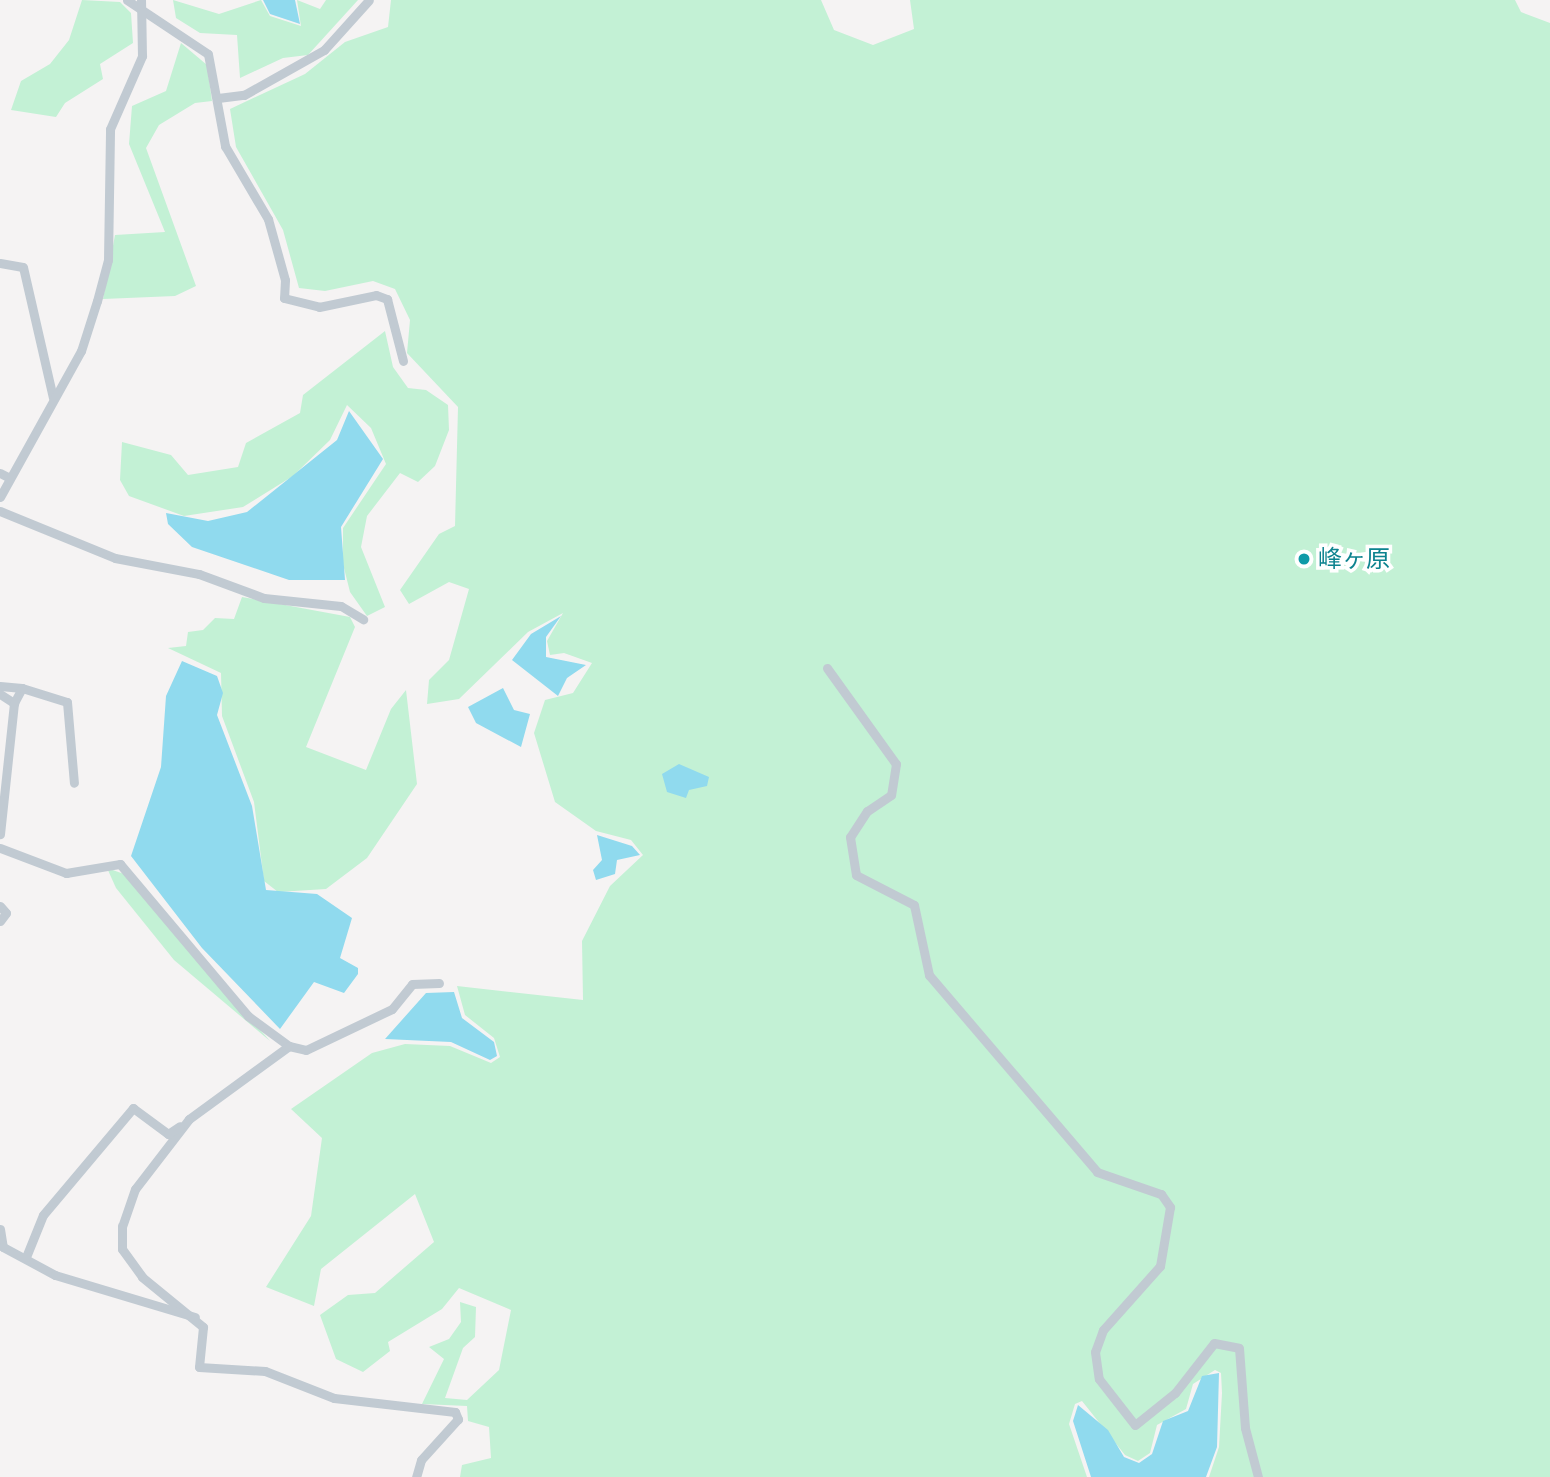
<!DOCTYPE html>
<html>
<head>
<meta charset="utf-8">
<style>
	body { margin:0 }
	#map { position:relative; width:1550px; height:1477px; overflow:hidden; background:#f5f3f3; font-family:"Space Grotesk","Noto Sans JP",sans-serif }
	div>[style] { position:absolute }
	.green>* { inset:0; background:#c3f1d5 }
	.water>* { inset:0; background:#90daee }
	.minor>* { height:9px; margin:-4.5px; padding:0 4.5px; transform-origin:4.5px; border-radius:4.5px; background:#c1cad2 }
	.dots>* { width:19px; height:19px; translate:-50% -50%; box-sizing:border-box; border:4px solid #fff; border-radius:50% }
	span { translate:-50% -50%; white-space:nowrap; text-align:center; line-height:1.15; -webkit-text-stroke:7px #fff; paint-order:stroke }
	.culture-label { font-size:24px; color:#0d838f }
	.left { translate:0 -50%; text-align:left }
</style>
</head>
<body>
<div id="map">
	<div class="green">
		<div style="clip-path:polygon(82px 0,120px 2px,131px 13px,133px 43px,100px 64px,103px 79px,65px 103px,56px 117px,11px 110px,21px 81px,50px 64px,69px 40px)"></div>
		<div style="clip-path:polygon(173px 0,219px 14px,261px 0,270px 16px,301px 26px,297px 0,320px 9px,326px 0,358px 0,308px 55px,283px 58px,240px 78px,237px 35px,200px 33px,176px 18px)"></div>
		<div style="clip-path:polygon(391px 0,821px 0,834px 30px,873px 45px,914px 29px,910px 0,1515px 0,1521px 12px,1550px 23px,1550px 1477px,1209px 1477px,1219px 1447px,1222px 1393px,1221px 1373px,1215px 1370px,1193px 1384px,1186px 1409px,1157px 1425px,1150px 1453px,1138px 1461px,1125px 1455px,1082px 1401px,1075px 1404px,1069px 1424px,1087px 1477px,460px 1477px,462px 1465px,491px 1458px,489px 1427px,468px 1421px,467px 1406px,422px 1404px,444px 1359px,429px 1347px,449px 1339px,461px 1322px,460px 1302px,476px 1307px,475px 1337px,463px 1348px,445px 1398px,467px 1400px,499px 1370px,511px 1310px,459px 1288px,442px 1309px,388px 1342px,390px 1351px,363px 1372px,336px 1359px,320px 1315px,348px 1295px,375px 1293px,434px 1242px,415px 1194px,321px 1269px,314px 1306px,266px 1287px,311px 1216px,322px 1138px,291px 1109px,372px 1053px,405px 1044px,450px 1046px,491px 1063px,500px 1057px,494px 1038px,465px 1015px,457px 986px,583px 1000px,582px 941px,610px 886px,643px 855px,631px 840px,596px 831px,555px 802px,534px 733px,545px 700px,573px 693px,592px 663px,564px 653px,550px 655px,547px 641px,563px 613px,528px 632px,459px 699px,427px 704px,429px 680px,449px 660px,469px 589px,449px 582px,409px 604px,400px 590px,439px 534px,455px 526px,458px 407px,407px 353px,410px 320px,395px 289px,373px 281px,325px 291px,299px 288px,283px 230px,236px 147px,230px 109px,305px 74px,345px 42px,388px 27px)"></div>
		<div style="clip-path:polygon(181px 43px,207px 65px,212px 101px,195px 103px,159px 125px,146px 148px,196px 286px,175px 296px,103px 299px,115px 235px,165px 232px,129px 144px,132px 106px,166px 91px)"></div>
		<div style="clip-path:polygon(385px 331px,393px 367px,408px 388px,426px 390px,448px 405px,449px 430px,435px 466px,418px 482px,400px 473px,367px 516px,361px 547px,385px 607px,367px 616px,350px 592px,343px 564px,343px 528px,386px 464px,371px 428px,347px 405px,330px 440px,293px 476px,243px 507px,184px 516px,129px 496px,120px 480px,122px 442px,171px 455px,188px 475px,238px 467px,246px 443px,300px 413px,303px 395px)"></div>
		<div style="clip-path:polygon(242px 597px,350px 617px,355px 627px,306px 747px,366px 770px,391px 709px,406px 690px,417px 784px,367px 858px,326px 889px,278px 892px,264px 881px,254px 802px,222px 716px,221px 673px,168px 648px,186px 646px,188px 632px,203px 630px,215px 618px,234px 619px)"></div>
		<div style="clip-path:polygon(107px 868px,124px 874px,270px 1041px,174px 960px,116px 888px)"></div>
	</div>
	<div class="water">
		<div style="clip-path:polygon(263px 0,295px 0,300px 24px,270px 14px)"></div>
		<div style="clip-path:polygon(349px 411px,383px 459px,341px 527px,345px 580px,289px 580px,192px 547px,168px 524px,166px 513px,208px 521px,247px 512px,337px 440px)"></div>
		<div style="clip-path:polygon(561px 616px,546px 637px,546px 657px,586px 665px,567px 678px,558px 696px,512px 660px,531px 634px)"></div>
		<div style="clip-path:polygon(182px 661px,217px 676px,223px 693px,217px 715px,252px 806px,266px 890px,317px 894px,352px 918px,340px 958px,358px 968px,358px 974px,344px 993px,314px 982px,280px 1029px,202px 948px,131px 856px,161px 767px,166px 696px)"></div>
		<div style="clip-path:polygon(503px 688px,514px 710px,530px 714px,521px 747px,476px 723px,468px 707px)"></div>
		<div style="clip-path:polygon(679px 764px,709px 777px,707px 786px,689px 790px,686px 798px,667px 792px,662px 774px)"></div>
		<div style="clip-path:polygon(597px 835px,632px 846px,640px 855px,617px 860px,615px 874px,596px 880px,593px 870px,602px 860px)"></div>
		<div style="clip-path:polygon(454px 992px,462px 1018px,494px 1042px,497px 1056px,490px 1060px,451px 1042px,385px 1039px,426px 993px)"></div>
		<div style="clip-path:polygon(1219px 1373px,1217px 1447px,1206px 1477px,1091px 1477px,1073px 1421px,1078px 1405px,1108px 1430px,1124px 1457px,1139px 1463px,1152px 1454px,1163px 1421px,1188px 1411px,1202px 1376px)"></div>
	</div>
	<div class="minor">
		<div style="left:127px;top:0;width:97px;rotate:33.7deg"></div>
		<div style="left:208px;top:54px;width:94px;rotate:79.5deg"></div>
		<div style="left:225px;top:146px;width:85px;rotate:59.5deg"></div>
		<div style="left:268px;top:219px;width:63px;rotate:74.4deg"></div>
		<div style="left:285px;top:280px;width:18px;rotate:93deg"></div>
		<div style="left:284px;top:298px;width:36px;rotate:14deg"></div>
		<div style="left:319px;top:307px;width:58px;rotate:-11.9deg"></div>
		<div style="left:376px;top:295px;width:12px;rotate:20deg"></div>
		<div style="left:387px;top:299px;width:64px;rotate:75.5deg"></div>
		<div style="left:218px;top:98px;width:26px;rotate:-7deg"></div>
		<div style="left:244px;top:95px;width:92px;rotate:-29.4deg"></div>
		<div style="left:324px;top:50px;width:67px;rotate:-48deg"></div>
		<div style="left:0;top:263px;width:23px;rotate:10deg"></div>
		<div style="left:23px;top:267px;width:134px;rotate:77.1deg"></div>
		<div style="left:0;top:473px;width:11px;rotate:27deg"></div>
		<div style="left:0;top:497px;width:167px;rotate:-61deg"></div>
		<div style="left:81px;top:351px;width:52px;rotate:-72.3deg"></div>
		<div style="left:97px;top:301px;width:42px;rotate:-75deg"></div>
		<div style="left:108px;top:260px;width:131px;rotate:-89.1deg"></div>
		<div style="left:110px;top:129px;width:80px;rotate:-66.3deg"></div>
		<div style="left:142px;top:56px;width:56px;rotate:-91deg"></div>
		<div style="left:0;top:511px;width:124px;rotate:22.2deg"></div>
		<div style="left:115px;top:558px;width:86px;rotate:10.8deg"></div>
		<div style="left:199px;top:574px;width:69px;rotate:20.3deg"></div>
		<div style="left:264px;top:598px;width:77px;rotate:5.9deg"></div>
		<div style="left:341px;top:606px;width:26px;rotate:31deg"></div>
		<div style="left:827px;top:668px;width:118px;rotate:54.3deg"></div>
		<div style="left:896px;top:764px;width:31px;rotate:99deg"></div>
		<div style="left:891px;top:795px;width:29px;rotate:146deg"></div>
		<div style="left:867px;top:811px;width:31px;rotate:123deg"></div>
		<div style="left:850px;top:837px;width:38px;rotate:81deg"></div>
		<div style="left:856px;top:875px;width:65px;rotate:27.3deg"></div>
		<div style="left:914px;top:905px;width:72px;rotate:77.9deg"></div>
		<div style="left:929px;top:975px;width:259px;rotate:49.5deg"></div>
		<div style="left:1097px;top:1172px;width:68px;rotate:19deg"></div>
		<div style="left:1161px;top:1194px;width:16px;rotate:55deg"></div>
		<div style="left:1170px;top:1207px;width:60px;rotate:99.6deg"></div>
		<div style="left:1160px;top:1266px;width:86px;rotate:131.7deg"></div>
		<div style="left:1103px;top:1330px;width:23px;rotate:110deg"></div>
		<div style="left:1095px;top:1352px;width:27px;rotate:82deg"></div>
		<div style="left:1099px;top:1379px;width:58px;rotate:52deg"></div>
		<div style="left:1135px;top:1425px;width:51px;rotate:-38.7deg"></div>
		<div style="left:1175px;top:1393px;width:63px;rotate:-52deg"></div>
		<div style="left:1214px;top:1343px;width:25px;rotate:11deg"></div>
		<div style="left:1239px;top:1348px;width:80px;rotate:85.7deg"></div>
		<div style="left:1245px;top:1428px;width:51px;rotate:75.1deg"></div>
		<div style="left:0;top:686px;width:22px;rotate:5deg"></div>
		<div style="left:0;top:694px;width:17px;rotate:33deg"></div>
		<div style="left:14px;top:703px;width:132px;rotate:96.1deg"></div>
		<div style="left:14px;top:703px;width:17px;rotate:-62deg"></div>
		<div style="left:22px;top:688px;width:47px;rotate:17.3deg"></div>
		<div style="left:67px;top:702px;width:81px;rotate:85.1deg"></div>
		<div style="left:0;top:848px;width:71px;rotate:20.7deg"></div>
		<div style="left:66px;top:873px;width:55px;rotate:-9.5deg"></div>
		<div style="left:120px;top:864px;width:199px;rotate:49.9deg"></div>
		<div style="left:248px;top:1016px;width:51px;rotate:36.2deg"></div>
		<div style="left:289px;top:1046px;width:124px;rotate:143.9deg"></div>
		<div style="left:189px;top:1119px;width:88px;rotate:127.6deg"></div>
		<div style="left:135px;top:1189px;width:39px;rotate:109deg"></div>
		<div style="left:122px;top:1226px;width:23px;rotate:90deg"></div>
		<div style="left:122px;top:1249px;width:34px;rotate:54deg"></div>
		<div style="left:142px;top:1277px;width:79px;rotate:39.3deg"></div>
		<div style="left:203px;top:1327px;width:40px;rotate:95.7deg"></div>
		<div style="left:199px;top:1367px;width:66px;rotate:3.5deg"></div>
		<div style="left:265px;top:1371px;width:74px;rotate:21.4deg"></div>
		<div style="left:334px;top:1398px;width:122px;rotate:6.6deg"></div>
		<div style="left:455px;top:1412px;width:8px;rotate:67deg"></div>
		<div style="left:458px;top:1419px;width:55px;rotate:132.1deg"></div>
		<div style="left:421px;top:1460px;width:18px;rotate:106deg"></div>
		<div style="left:0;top:906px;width:9px;rotate:49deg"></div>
		<div style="left:6px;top:913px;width:10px;rotate:127deg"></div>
		<div style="left:289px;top:1046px;width:17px;rotate:13deg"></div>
		<div style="left:306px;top:1050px;width:95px;rotate:-25.5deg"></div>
		<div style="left:392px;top:1009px;width:32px;rotate:-51deg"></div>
		<div style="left:412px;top:984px;width:27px;rotate:-2deg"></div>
		<div style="left:0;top:1229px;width:18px;rotate:81deg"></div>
		<div style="left:3px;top:1247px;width:59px;rotate:28.3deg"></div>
		<div style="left:55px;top:1275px;width:146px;rotate:16.7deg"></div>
		<div style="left:26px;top:1257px;width:45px;rotate:-68deg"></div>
		<div style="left:43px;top:1215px;width:140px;rotate:-49.9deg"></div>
		<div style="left:133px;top:1108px;width:44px;rotate:36.6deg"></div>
		<div style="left:168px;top:1134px;width:14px;rotate:-34deg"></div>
	</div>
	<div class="dots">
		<div style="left:1304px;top:559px;background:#0f9aa8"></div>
	</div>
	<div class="culture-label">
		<span class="left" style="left:1318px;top:559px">峰ヶ原</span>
	</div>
</div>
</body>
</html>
